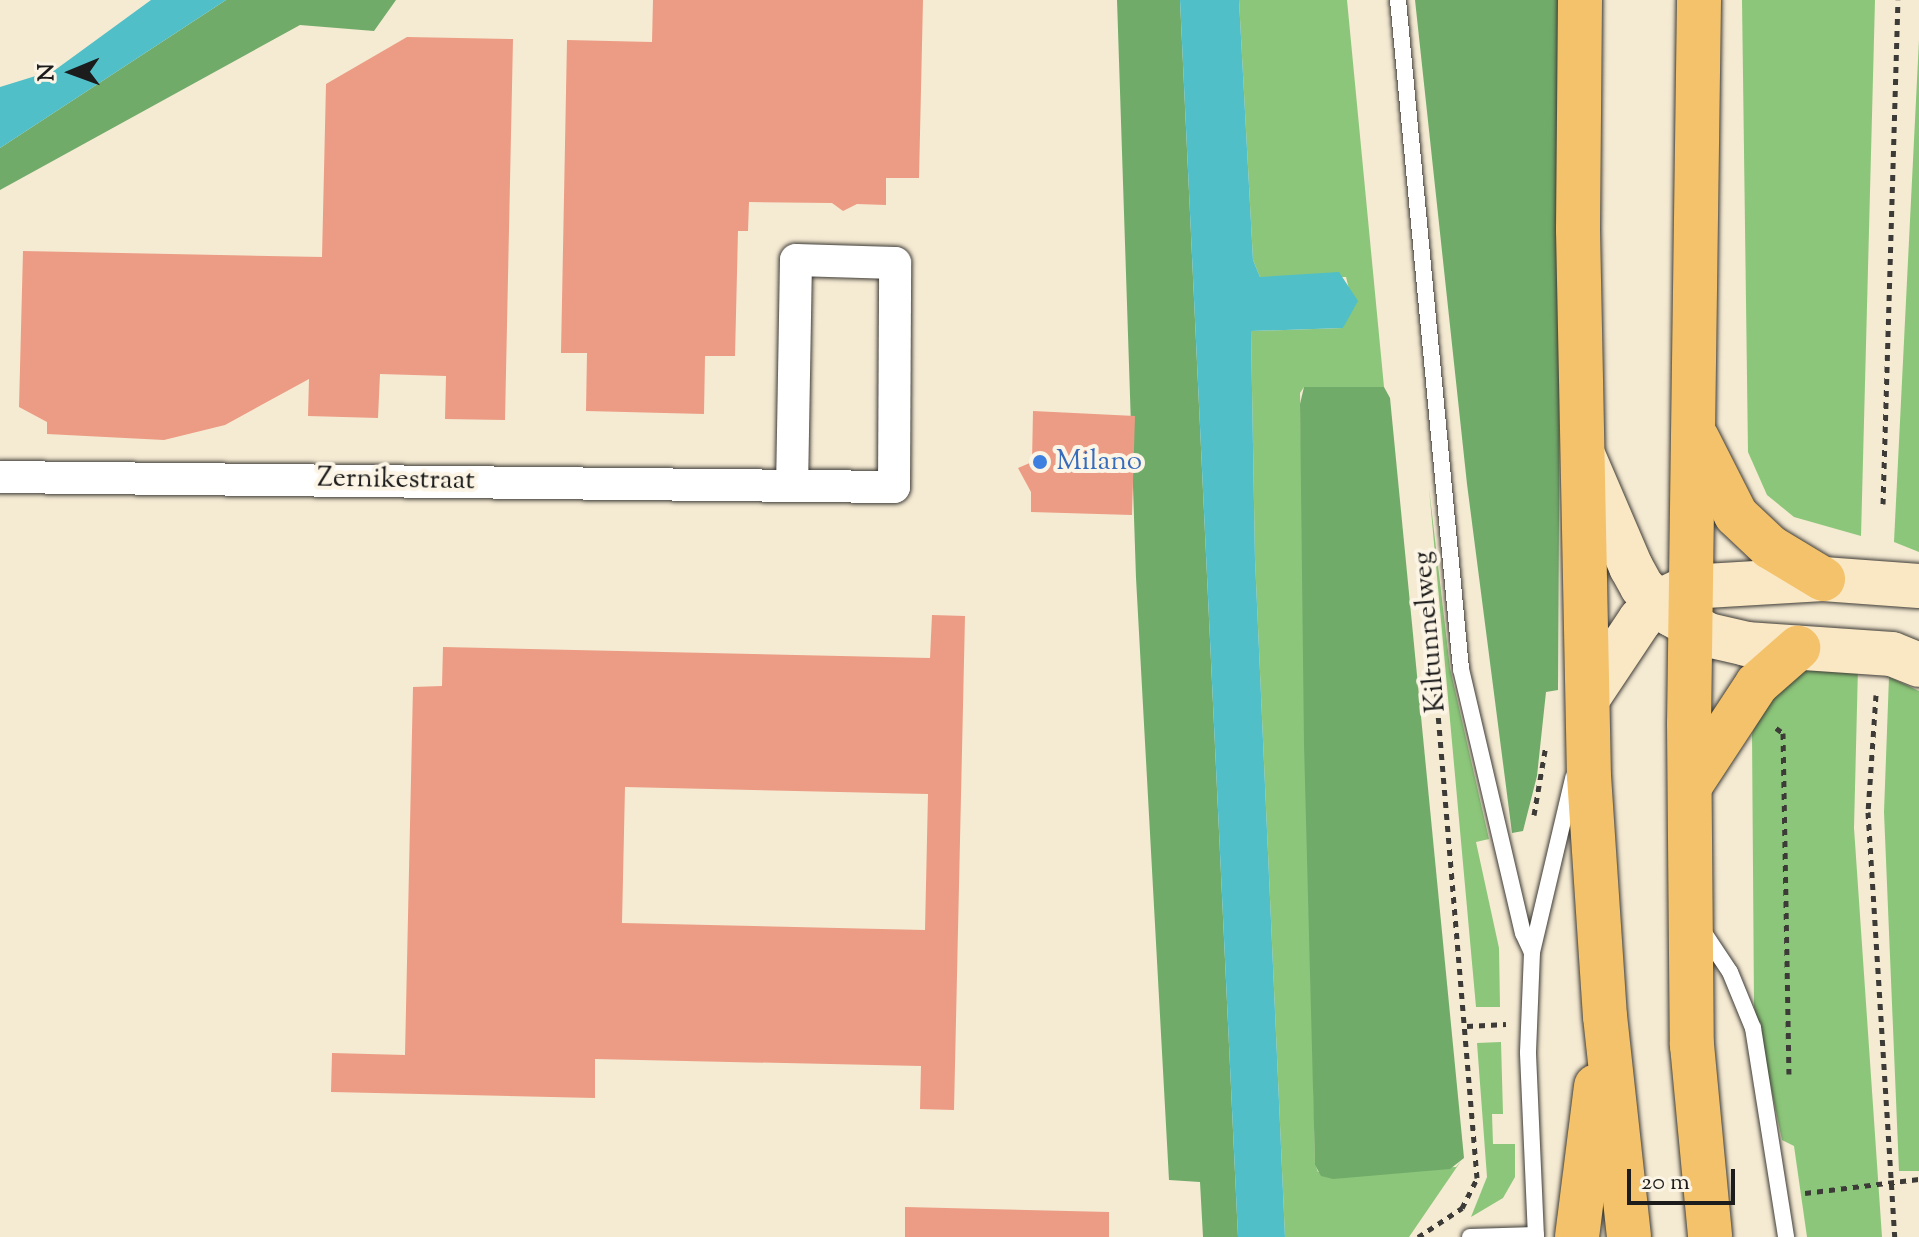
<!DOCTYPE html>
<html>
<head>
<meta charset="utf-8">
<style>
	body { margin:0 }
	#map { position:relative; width:1919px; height:1237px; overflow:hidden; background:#f5ead2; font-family:"Sorts Mill Goudy",serif }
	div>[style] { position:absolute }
	.green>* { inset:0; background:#8cc67a }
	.forest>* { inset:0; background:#71ab6a }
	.water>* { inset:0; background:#51bfc8 }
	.building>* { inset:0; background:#ec9c84 }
	.path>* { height:5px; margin-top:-2.5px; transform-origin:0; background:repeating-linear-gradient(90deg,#3d3b37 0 6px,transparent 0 12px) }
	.roads { filter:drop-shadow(0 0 2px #3d3b37) drop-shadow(0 0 2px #3d3b37) }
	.lane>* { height:16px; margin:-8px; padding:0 8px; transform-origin:8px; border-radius:8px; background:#fff }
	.street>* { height:32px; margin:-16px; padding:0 16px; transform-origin:16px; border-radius:16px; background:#fff }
	.secondary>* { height:44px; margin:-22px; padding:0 22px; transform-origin:22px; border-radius:22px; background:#fae7c3 }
	.primary>* { height:44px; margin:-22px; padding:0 22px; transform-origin:22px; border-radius:22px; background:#f3c26a }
	.dots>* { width:22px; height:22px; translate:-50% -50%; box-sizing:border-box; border:4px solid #fcf5e5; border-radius:50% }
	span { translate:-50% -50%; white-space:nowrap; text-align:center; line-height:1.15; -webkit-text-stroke:8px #fcf5e5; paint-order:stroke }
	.shop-label { font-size:28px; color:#366cbe }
	.left { translate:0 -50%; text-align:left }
	.street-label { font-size:28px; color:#1c1c1c }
	.north { position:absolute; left:32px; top:32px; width:80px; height:80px; -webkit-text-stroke:6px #fcf5e5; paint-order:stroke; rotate:269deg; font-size:22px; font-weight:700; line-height:32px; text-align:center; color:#1c1c1c }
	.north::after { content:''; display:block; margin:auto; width:28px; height:36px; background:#1c1c1c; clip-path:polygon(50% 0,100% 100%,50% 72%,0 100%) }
	.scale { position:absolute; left:1627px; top:1169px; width:108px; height:36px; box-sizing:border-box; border:4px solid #1c1c1c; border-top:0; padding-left:10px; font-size:24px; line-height:28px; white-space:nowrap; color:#1c1c1c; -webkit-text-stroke:6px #fcf5e5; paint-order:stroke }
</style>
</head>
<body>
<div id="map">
	<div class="green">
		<div style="clip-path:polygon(1239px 0,1347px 0,1384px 387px,1304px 387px,1300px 393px,1315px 1164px,1318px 1172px,1456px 1167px,1461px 1161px,1409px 1237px,1285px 1237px,1255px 559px,1251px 331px,1343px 328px,1349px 289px,1346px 277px,1260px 277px,1253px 260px)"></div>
		<div style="clip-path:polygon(1742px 0,1875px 0,1861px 536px,1794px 517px,1767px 495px,1748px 452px)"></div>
		<div style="clip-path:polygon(1919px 40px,1919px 552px,1894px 542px)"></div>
		<div style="clip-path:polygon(1429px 488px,1450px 668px,1489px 839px,1476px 842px,1499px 948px,1500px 1007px,1476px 1007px)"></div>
		<div style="clip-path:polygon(1809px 666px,1858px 667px,1854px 828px,1882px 1237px,1807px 1237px,1794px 1146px,1782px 1140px,1754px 1006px,1752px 734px,1765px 697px)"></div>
		<div style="clip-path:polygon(1889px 677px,1919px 691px,1919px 1171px,1899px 1171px,1884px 812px)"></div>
		<div style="clip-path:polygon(1501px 1042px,1503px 1114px,1492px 1114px,1493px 1144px,1515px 1144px,1515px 1177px,1503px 1198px,1471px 1217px,1487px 1177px,1477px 1043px)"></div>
	</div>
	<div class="forest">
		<div style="clip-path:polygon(226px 0,396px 0,374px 31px,300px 25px,0 190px,0 148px)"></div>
		<div style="clip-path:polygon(1117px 0,1180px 0,1238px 1237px,1203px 1237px,1200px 1182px,1169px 1180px,1136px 578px)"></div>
		<div style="clip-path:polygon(1415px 0,1562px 0,1558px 690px,1546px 692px,1537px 776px,1523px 831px,1512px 833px,1467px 484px)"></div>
		<div style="clip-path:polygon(1304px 387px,1384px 387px,1390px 398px,1464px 1158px,1450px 1169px,1333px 1179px,1321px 1176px,1315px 1165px,1304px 744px,1300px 404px)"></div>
	</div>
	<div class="water">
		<div style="clip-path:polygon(151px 0,226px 0,0 148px,0 87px,55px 70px)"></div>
		<div style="clip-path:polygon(1180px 0,1239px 0,1253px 260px,1260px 277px,1339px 272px,1358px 301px,1343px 328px,1251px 331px,1255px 559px,1285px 1237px,1238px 1237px)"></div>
	</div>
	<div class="building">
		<div style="clip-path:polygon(653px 0,923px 0,919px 178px,886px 178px,886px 205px,857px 204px,843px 211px,832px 203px,749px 202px,748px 231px,738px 231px,735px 356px,705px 356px,704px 414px,586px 411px,587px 353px,561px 353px,567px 40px,652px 42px)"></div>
		<div style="clip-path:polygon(407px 37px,513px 39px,505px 420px,445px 419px,446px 376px,380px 374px,378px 418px,308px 416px,309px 379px,225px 425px,164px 440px,47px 434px,47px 422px,19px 407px,23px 251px,322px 257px,326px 84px)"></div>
		<div style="clip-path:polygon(1033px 411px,1135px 416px,1132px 515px,1031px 512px,1031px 492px,1018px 468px,1032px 462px)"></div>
		<div style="clip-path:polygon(evenodd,932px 615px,965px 616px,954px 1110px,920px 1109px,921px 1066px,595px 1059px,595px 1098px,331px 1092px,332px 1053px,405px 1055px,413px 687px,442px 686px,443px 647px,930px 658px,932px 615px,625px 787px,928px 794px,925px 930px,622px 923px,625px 787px)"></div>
		<div style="clip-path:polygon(905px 1207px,1109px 1212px,1109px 1237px,905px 1237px)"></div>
	</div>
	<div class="path">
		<div style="left:1883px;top:504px;width:504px;rotate:-88.3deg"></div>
		<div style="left:1876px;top:695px;width:117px;rotate:93.9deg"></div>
		<div style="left:1868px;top:812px;width:426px;rotate:86.4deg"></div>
		<div style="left:1776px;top:728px;width:9px;rotate:36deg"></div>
		<div style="left:1783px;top:733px;width:341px;rotate:89deg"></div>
		<div style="left:1534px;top:815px;width:71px;rotate:-80.3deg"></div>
		<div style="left:1467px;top:1026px;width:39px;rotate:-3deg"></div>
		<div style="left:1805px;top:1193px;width:115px;rotate:-7deg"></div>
		<div style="left:1418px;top:1237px;width:53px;rotate:-33.4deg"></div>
		<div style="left:1462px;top:1208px;width:34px;rotate:-63deg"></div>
		<div style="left:1477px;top:1178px;width:494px;rotate:-94.8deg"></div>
	</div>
	<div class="roads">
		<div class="lane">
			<div style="left:1398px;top:0;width:672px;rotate:84.62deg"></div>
			<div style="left:1461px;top:669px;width:271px;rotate:76.8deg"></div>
			<div style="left:1523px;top:933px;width:21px;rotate:65deg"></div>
			<div style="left:1702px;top:930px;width:50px;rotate:56.3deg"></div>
			<div style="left:1730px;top:972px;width:61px;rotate:67.7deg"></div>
			<div style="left:1753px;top:1028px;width:212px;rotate:81deg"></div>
			<div style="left:1470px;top:1237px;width:66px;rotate:-1.7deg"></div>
			<div style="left:1536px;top:1237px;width:185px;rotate:-92.5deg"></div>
			<div style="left:1528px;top:1052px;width:100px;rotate:-87.7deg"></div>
			<div style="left:1532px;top:952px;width:179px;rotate:-76.7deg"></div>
		</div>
		<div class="street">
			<div style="left:0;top:477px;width:894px;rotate:0.64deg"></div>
			<div style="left:894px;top:487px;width:224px;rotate:-89.7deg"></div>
			<div style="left:895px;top:263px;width:99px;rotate:-178.3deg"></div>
			<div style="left:796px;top:260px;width:224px;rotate:91deg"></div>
		</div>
		<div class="secondary">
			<div style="left:1583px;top:455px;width:122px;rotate:66.8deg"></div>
			<div style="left:1631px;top:567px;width:23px;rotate:61deg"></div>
			<div style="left:1642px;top:587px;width:40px;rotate:43deg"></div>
			<div style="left:1671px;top:614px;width:43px;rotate:29.6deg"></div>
			<div style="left:1708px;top:635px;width:39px;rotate:13deg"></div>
			<div style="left:1746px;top:644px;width:146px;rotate:3.9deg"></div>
			<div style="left:1892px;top:654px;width:29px;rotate:22deg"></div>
			<div style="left:1588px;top:698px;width:94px;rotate:-56.3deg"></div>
			<div style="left:1640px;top:620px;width:23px;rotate:-47deg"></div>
			<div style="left:1656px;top:603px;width:37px;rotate:-26deg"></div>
			<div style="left:1689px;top:587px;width:134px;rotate:-3.4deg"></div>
			<div style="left:1823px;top:579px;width:96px;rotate:4.2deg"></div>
		</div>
		<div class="primary">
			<div style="left:1580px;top:0;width:230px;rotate:90.5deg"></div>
			<div style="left:1578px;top:230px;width:546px;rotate:88.85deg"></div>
			<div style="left:1589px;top:776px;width:241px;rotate:86.2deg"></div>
			<div style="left:1605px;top:1016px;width:222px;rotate:83.8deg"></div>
			<div style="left:1699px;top:0;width:724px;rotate:90.79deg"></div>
			<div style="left:1689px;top:724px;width:321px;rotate:89.5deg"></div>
			<div style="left:1692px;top:1045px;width:193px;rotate:84.6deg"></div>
			<div style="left:1697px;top:438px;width:86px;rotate:63.1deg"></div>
			<div style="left:1736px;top:515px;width:47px;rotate:43.3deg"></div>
			<div style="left:1770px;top:547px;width:62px;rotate:31.1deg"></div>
			<div style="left:1690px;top:786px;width:122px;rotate:-56.7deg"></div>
			<div style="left:1757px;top:684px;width:55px;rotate:-41.3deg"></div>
			<div style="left:1577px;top:1237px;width:152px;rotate:-82.8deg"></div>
		</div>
	</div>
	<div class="dots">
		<div style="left:1040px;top:462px;background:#3f7fe0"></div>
	</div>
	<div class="shop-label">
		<span class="left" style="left:1056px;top:462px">Milano</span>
	</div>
	<div class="street-label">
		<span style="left:396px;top:480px;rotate:1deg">Zernikestraat</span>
		<span style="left:1430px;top:632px;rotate:-95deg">Kiltunnelweg</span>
	</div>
	<div class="north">N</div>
	<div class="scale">20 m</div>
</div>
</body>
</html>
